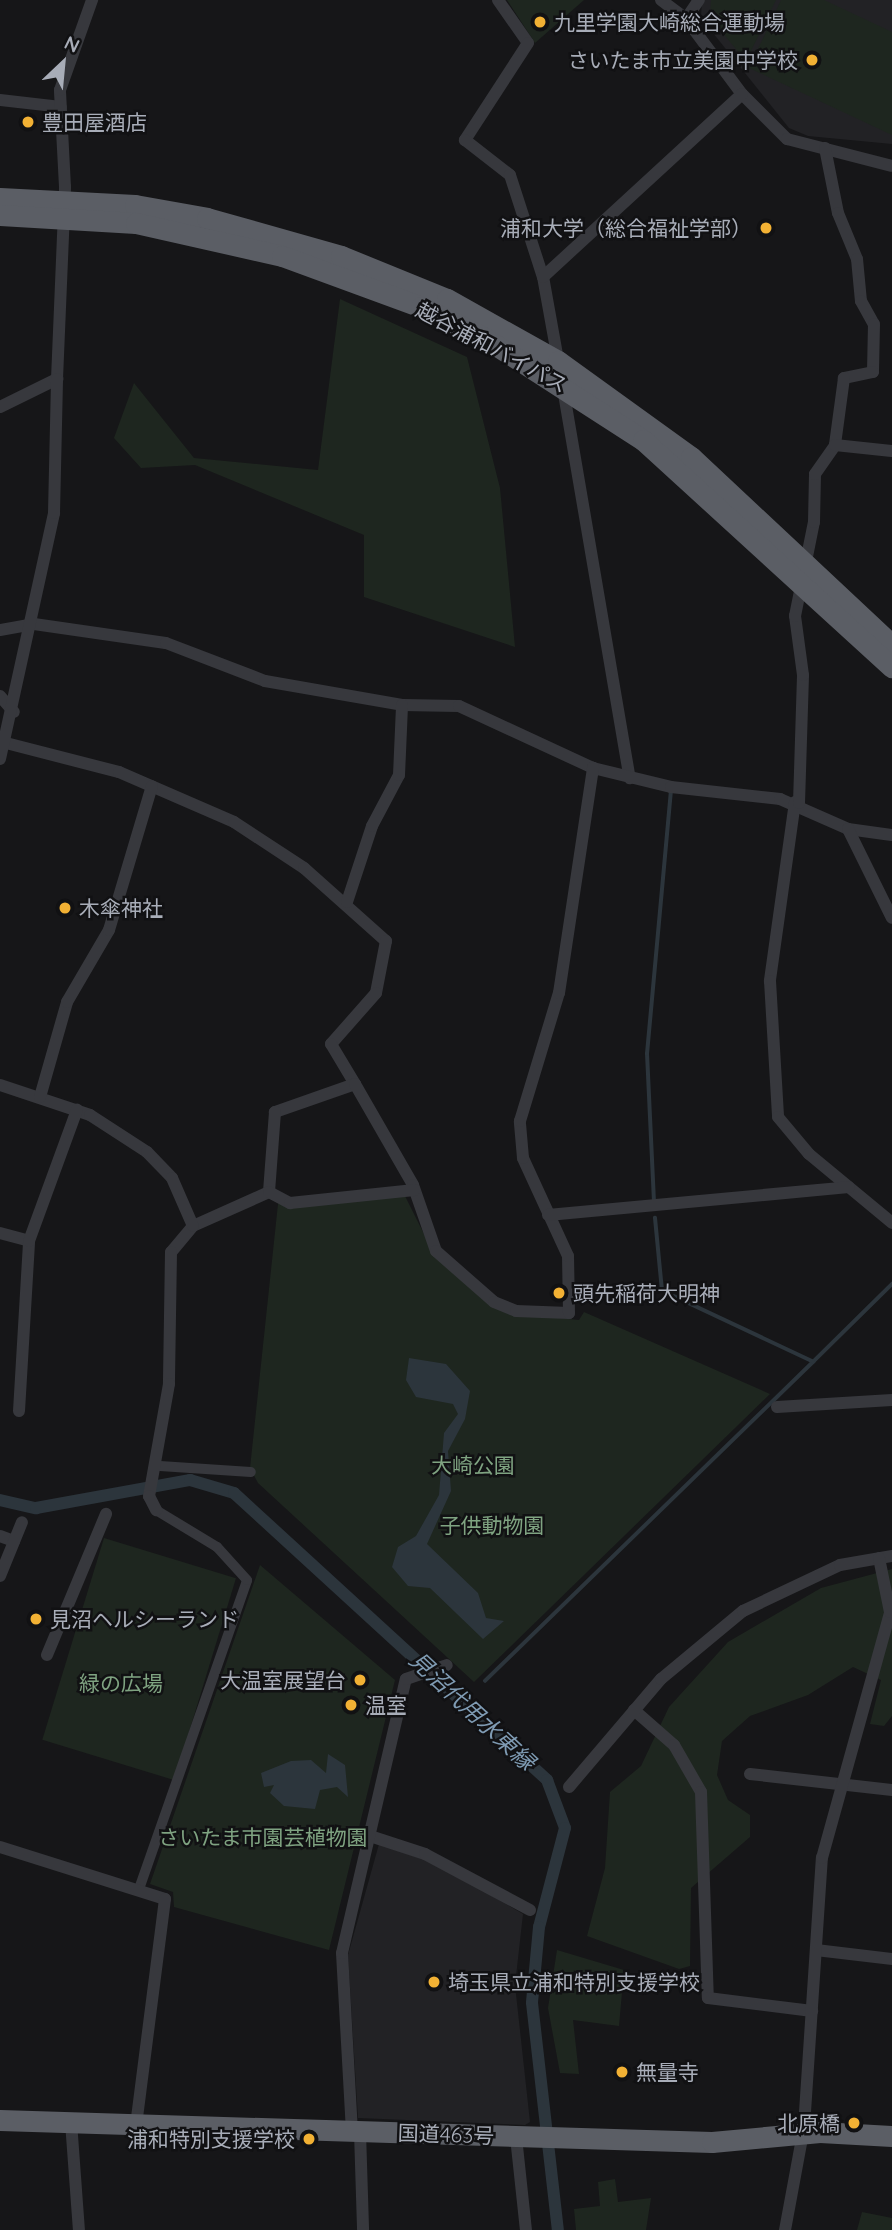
<!DOCTYPE html>
<html>
<head>
<meta charset="utf-8">
<style>
	body { margin:0 }
	#map { position:relative; width:892px; height:2230px; overflow:hidden; background:#161618; font-family:Quicksand,"Noto Sans JP",sans-serif }
	div>[style] { position:absolute }
	.built>* { inset:0; background:#222225 }
	.green>* { inset:0; background:#1e261f; transform-origin:0 0 }
	.water>* { inset:0; background:#2c353c }
	.stream>* { height:3.5px; margin:-1.75px; padding:0 1.75px; transform-origin:1.75px; border-radius:1.75px; background:#2c353c }
	.canal>* { height:12px; margin:-6px; padding:0 6px; transform-origin:6px; border-radius:6px; background:#2c353c }
	.pedestrian>* { height:10px; margin:-5px; padding:0 5px; transform-origin:5px; border-radius:5px; background:#37383d }
	.minor>* { height:12px; margin:-6px; padding:0 6px; transform-origin:6px; border-radius:6px; background:#37383d }
	.trunk>* { height:21px; margin:-10.5px; padding:0 10.5px; transform-origin:10.5px; border-radius:10.5px; background:#5b5e65 }
	.dots>* { width:19px; height:19px; translate:-50% -50%; box-sizing:border-box; border:4px solid #111113; border-radius:50% }
	span { translate:-50% -50%; white-space:nowrap; text-align:center; line-height:1.15; -webkit-text-stroke:5px #111113; paint-order:stroke }
	.poi-label { font-size:21px; color:#a8adb8 }
	.left { translate:0 -50%; text-align:left }
	.right { translate:-100% -50%; text-align:right }
	.street-label { font-size:21px; color:#a8adb8 }
	.park-label { font-size:21px; color:#7fa381 }
	.water-label { font-size:23px; color:#7f9bb3; font-style:italic }
	.north { position:absolute; left:28px; top:28px; width:70px; height:70px; -webkit-text-stroke:5px #111113; paint-order:stroke; rotate:26deg; font-size:19px; font-weight:700; line-height:28px; text-align:center; color:#a8adb8 }
	.north::after { content:''; display:block; margin:auto; width:24px; height:32px; background:#a8adb8; clip-path:polygon(50% 0,100% 100%,50% 72%,0 100%) }
</style>
</head>
<body>
<div id="map">
	<div class="built">
		<div style="clip-path:polygon(702px 0,892px 0,892px 144px,808px 136px,789px 128px,701px 18px)"></div>
		<div style="clip-path:polygon(379px 1844px,428px 1859px,523px 1914px,515px 1985px,530px 2122px,525px 2125px,358px 2118px,348px 1955px)"></div>
	</div>
	<div class="green">
		<div style="clip-path:polygon(507px 0,584px 0,535px 43px)"></div>
		<div style="clip-path:polygon(711px 0,776px 0,746px 61px,710px 18px)"></div>
		<div style="clip-path:polygon(781px 0,824px 0,892px 32px,892px 135px,749px 68px)"></div>
		<div style="clip-path:polygon(340px 299px,467px 357px,500px 488px,515px 647px,364px 597px,364px 535px,195px 465px,141px 468px,114px 438px,134px 383px,194px 458px,318px 470px)"></div>
		<div style="clip-path:polygon(404px 1194px,433px 1252px,516px 1314px,579px 1320px,584px 1312px,770px 1394px,474px 1682px,258px 1483px,250px 1468px,278px 1204px)"></div>
		<div style="left:104px;top:1538px;width:138px;height:211px;rotate:17deg"></div>
		<div style="clip-path:polygon(260px 1565px,395px 1680px,329px 1950px,174px 1907px,173px 1892px,150px 1884px)"></div>
		<div style="clip-path:polygon(892px 1569px,892px 1716px,884px 1726px,870px 1724px,881px 1680px,853px 1667px,808px 1695px,750px 1716px,722px 1741px,717px 1775px,728px 1800px,750px 1815px,750px 1837px,691px 1888px,690px 1966px,679px 1969px,587px 1936px,605px 1868px,610px 1792px,641px 1766px,669px 1707px,728px 1642px,821px 1588px)"></div>
		<div style="clip-path:polygon(557px 1950px,624px 1970px,619px 2026px,573px 2020px,579px 2074px,560px 2073px,548px 2008px)"></div>
		<div style="clip-path:polygon(615px 2179px,618px 2202px,651px 2198px,646px 2230px,576px 2230px,574px 2209px,600px 2206px,598px 2182px)"></div>
		<div style="clip-path:polygon(862px 2212px,892px 2218px,892px 2230px,857px 2230px)"></div>
	</div>
	<div class="water">
		<div style="clip-path:polygon(409px 1358px,446px 1364px,470px 1391px,465px 1419px,448px 1451px,451px 1491px,427px 1544px,478px 1593px,486px 1618px,504px 1621px,483px 1639px,430px 1588px,408px 1586px,392px 1567px,398px 1547px,416px 1536px,439px 1495px,444px 1433px,458px 1414px,453px 1404px,416px 1397px,406px 1380px)"></div>
		<div style="clip-path:polygon(328px 1754px,345px 1765px,348px 1797px,337px 1787px,320px 1790px,315px 1809px,284px 1806px,270px 1793px,274px 1785px,264px 1787px,261px 1773px,291px 1761px,311px 1760px,326px 1773px)"></div>
	</div>
	<div class="stream">
		<div style="left:654px;top:1202px;width:148px;rotate:-92.7deg"></div>
		<div style="left:647px;top:1054px;width:263px;rotate:-84.8deg"></div>
		<div style="left:813px;top:1362px;width:111px;rotate:-44.6deg"></div>
		<div style="left:485px;top:1681px;width:458px;rotate:-44.2deg"></div>
		<div style="left:813px;top:1362px;width:167px;rotate:-154.8deg"></div>
		<div style="left:662px;top:1291px;width:73px;rotate:-95.5deg"></div>
		<div style="left:462px;top:1701px;width:6px;rotate:-39deg"></div>
	</div>
	<div class="canal">
		<div style="left:0;top:1500px;width:37px;rotate:13deg"></div>
		<div style="left:36px;top:1508px;width:157px;rotate:-10.3deg"></div>
		<div style="left:190px;top:1480px;width:46px;rotate:16.5deg"></div>
		<div style="left:234px;top:1493px;width:425px;rotate:42.5deg"></div>
		<div style="left:547px;top:1780px;width:51px;rotate:69.4deg"></div>
		<div style="left:565px;top:1828px;width:102px;rotate:104.7deg"></div>
		<div style="left:539px;top:1927px;width:76px;rotate:95.3deg"></div>
		<div style="left:532px;top:2003px;width:228px;rotate:83.5deg"></div>
	</div>
	<div class="pedestrian">
		<div style="left:160px;top:1466px;width:91px;rotate:3.8deg"></div>
		<div style="left:139px;top:1889px;width:327px;rotate:-70.7deg"></div>
		<div style="left:247px;top:1580px;width:45px;rotate:-132.3deg"></div>
		<div style="left:217px;top:1547px;width:71px;rotate:-148.8deg"></div>
	</div>
	<div class="minor">
		<div style="left:498px;top:0;width:52px;rotate:55.1deg"></div>
		<div style="left:528px;top:43px;width:116px;rotate:123deg"></div>
		<div style="left:465px;top:140px;width:57px;rotate:37.9deg"></div>
		<div style="left:510px;top:175px;width:107px;rotate:72.1deg"></div>
		<div style="left:661px;top:0;width:31px;rotate:37deg"></div>
		<div style="left:686px;top:19px;width:94px;rotate:53.3deg"></div>
		<div style="left:742px;top:94px;width:64px;rotate:45deg"></div>
		<div style="left:787px;top:139px;width:108px;rotate:14.4deg"></div>
		<div style="left:686px;top:19px;width:23px;rotate:-56deg"></div>
		<div style="left:0;top:100px;width:61px;rotate:6.5deg"></div>
		<div style="left:825px;top:148px;width:66px;rotate:78.7deg"></div>
		<div style="left:838px;top:213px;width:50px;rotate:67.6deg"></div>
		<div style="left:857px;top:259px;width:42px;rotate:84.6deg"></div>
		<div style="left:861px;top:301px;width:26px;rotate:61deg"></div>
		<div style="left:874px;top:324px;width:48px;rotate:91.2deg"></div>
		<div style="left:873px;top:372px;width:30px;rotate:168deg"></div>
		<div style="left:844px;top:378px;width:68px;rotate:97.7deg"></div>
		<div style="left:558px;top:360px;width:84px;rotate:-100.2deg"></div>
		<div style="left:543px;top:277px;width:270px;rotate:-42.6deg"></div>
		<div style="left:563px;top:388px;width:396px;rotate:80.3deg"></div>
		<div style="left:0;top:407px;width:64px;rotate:-26.2deg"></div>
		<div style="left:57px;top:379px;width:192px;rotate:-87.6deg"></div>
		<div style="left:65px;top:187px;width:97px;rotate:-93deg"></div>
		<div style="left:60px;top:90px;width:96px;rotate:-70.4deg"></div>
		<div style="left:0;top:630px;width:35px;rotate:-10deg"></div>
		<div style="left:34px;top:624px;width:133px;rotate:8.2deg"></div>
		<div style="left:166px;top:643px;width:106px;rotate:21deg"></div>
		<div style="left:265px;top:681px;width:139px;rotate:9.9deg"></div>
		<div style="left:402px;top:705px;width:57px;rotate:1deg"></div>
		<div style="left:459px;top:706px;width:148px;rotate:24.8deg"></div>
		<div style="left:593px;top:768px;width:80px;rotate:13.7deg"></div>
		<div style="left:671px;top:787px;width:110px;rotate:6.3deg"></div>
		<div style="left:780px;top:799px;width:74px;rotate:23.8deg"></div>
		<div style="left:848px;top:829px;width:44px;rotate:7.8deg"></div>
		<div style="left:0;top:696px;width:21px;rotate:49deg"></div>
		<div style="left:6px;top:743px;width:117px;rotate:14.4deg"></div>
		<div style="left:119px;top:772px;width:125px;rotate:23.5deg"></div>
		<div style="left:234px;top:822px;width:84px;rotate:33.3deg"></div>
		<div style="left:304px;top:868px;width:110px;rotate:41.7deg"></div>
		<div style="left:386px;top:941px;width:53px;rotate:100.9deg"></div>
		<div style="left:376px;top:993px;width:68px;rotate:131.4deg"></div>
		<div style="left:331px;top:1044px;width:47px;rotate:59deg"></div>
		<div style="left:355px;top:1084px;width:85px;rotate:160.7deg"></div>
		<div style="left:275px;top:1112px;width:80px;rotate:94.3deg"></div>
		<div style="left:269px;top:1192px;width:83px;rotate:155.9deg"></div>
		<div style="left:193px;top:1226px;width:34px;rotate:130deg"></div>
		<div style="left:171px;top:1252px;width:132px;rotate:90.9deg"></div>
		<div style="left:169px;top:1384px;width:114px;rotate:100.1deg"></div>
		<div style="left:149px;top:1496px;width:16px;rotate:63deg"></div>
		<div style="left:0;top:759px;width:252px;rotate:-77.6deg"></div>
		<div style="left:54px;top:513px;width:134px;rotate:-88.7deg"></div>
		<div style="left:795px;top:802px;width:181px;rotate:98deg"></div>
		<div style="left:770px;top:981px;width:136px;rotate:86.6deg"></div>
		<div style="left:778px;top:1117px;width:48px;rotate:50deg"></div>
		<div style="left:809px;top:1154px;width:108px;rotate:39.7deg"></div>
		<div style="left:799px;top:803px;width:128px;rotate:-88.2deg"></div>
		<div style="left:803px;top:675px;width:60px;rotate:-97.7deg"></div>
		<div style="left:795px;top:616px;width:96px;rotate:-78.6deg"></div>
		<div style="left:814px;top:522px;width:48px;rotate:-88.8deg"></div>
		<div style="left:815px;top:474px;width:35px;rotate:-55deg"></div>
		<div style="left:835px;top:445px;width:57px;rotate:6deg"></div>
		<div style="left:848px;top:829px;width:99px;rotate:63.7deg"></div>
		<div style="left:347px;top:902px;width:80px;rotate:-71.8deg"></div>
		<div style="left:372px;top:826px;width:58px;rotate:-62.1deg"></div>
		<div style="left:399px;top:775px;width:70px;rotate:-87.5deg"></div>
		<div style="left:355px;top:1084px;width:116px;rotate:60.1deg"></div>
		<div style="left:413px;top:1185px;width:70px;rotate:70.8deg"></div>
		<div style="left:436px;top:1251px;width:77px;rotate:41.3deg"></div>
		<div style="left:494px;top:1302px;width:24px;rotate:22deg"></div>
		<div style="left:516px;top:1311px;width:53px;rotate:2.2deg"></div>
		<div style="left:569px;top:1313px;width:57px;rotate:-91deg"></div>
		<div style="left:568px;top:1256px;width:108px;rotate:-114.7deg"></div>
		<div style="left:523px;top:1158px;width:37px;rotate:-95deg"></div>
		<div style="left:520px;top:1121px;width:134px;rotate:-73.1deg"></div>
		<div style="left:559px;top:993px;width:228px;rotate:-81.4deg"></div>
		<div style="left:0;top:1085px;width:95px;rotate:18.4deg"></div>
		<div style="left:90px;top:1115px;width:68px;rotate:33deg"></div>
		<div style="left:147px;top:1152px;width:36px;rotate:46deg"></div>
		<div style="left:172px;top:1178px;width:52px;rotate:66.4deg"></div>
		<div style="left:40px;top:1097px;width:99px;rotate:-74.1deg"></div>
		<div style="left:67px;top:1002px;width:83px;rotate:-59.7deg"></div>
		<div style="left:109px;top:930px;width:150px;rotate:-73.4deg"></div>
		<div style="left:269px;top:1192px;width:24px;rotate:28deg"></div>
		<div style="left:290px;top:1203px;width:125px;rotate:-6deg"></div>
		<div style="left:548px;top:1215px;width:302px;rotate:-5.3deg"></div>
		<div style="left:0;top:1233px;width:30px;rotate:15deg"></div>
		<div style="left:777px;top:1407px;width:115px;rotate:-3.5deg"></div>
		<div style="left:19px;top:1411px;width:170px;rotate:-86.6deg"></div>
		<div style="left:29px;top:1241px;width:140px;rotate:-69.9deg"></div>
		<div style="left:0;top:1536px;width:15px;rotate:20deg"></div>
		<div style="left:0;top:1576px;width:58px;rotate:-67.8deg"></div>
		<div style="left:47px;top:1655px;width:153px;rotate:-67.3deg"></div>
		<div style="left:634px;top:1710px;width:53px;rotate:41.2deg"></div>
		<div style="left:674px;top:1745px;width:54px;rotate:60.1deg"></div>
		<div style="left:701px;top:1792px;width:206px;rotate:88.1deg"></div>
		<div style="left:708px;top:1998px;width:105px;rotate:7.1deg"></div>
		<div style="left:750px;top:1774px;width:143px;rotate:6.4deg"></div>
		<div style="left:569px;top:1787px;width:142px;rotate:-49.6deg"></div>
		<div style="left:661px;top:1679px;width:107px;rotate:-39.7deg"></div>
		<div style="left:743px;top:1611px;width:107px;rotate:-25.4deg"></div>
		<div style="left:840px;top:1565px;width:53px;rotate:-9.8deg"></div>
		<div style="left:370px;top:1836px;width:58px;rotate:18.1deg"></div>
		<div style="left:425px;top:1854px;width:119px;rotate:28.1deg"></div>
		<div style="left:0;top:1847px;width:173px;rotate:17.5deg"></div>
		<div style="left:165px;top:1899px;width:227px;rotate:97.3deg"></div>
		<div style="left:816px;top:1950px;width:77px;rotate:6.8deg"></div>
		<div style="left:71px;top:2122px;width:108px;rotate:85.8deg"></div>
		<div style="left:352px;top:2132px;width:179px;rotate:-93.2deg"></div>
		<div style="left:342px;top:1953px;width:281px;rotate:-76.9deg"></div>
		<div style="left:406px;top:1679px;width:43px;rotate:-18.9deg"></div>
		<div style="left:360px;top:2132px;width:98px;rotate:88.2deg"></div>
		<div style="left:516px;top:2137px;width:94px;rotate:83.9deg"></div>
		<div style="left:785px;top:2230px;width:105px;rotate:-79.5deg"></div>
		<div style="left:804px;top:2127px;width:270px;rotate:-86.2deg"></div>
		<div style="left:822px;top:1858px;width:255px;rotate:-74.5deg"></div>
		<div style="left:890px;top:1612px;width:55px;rotate:-101.5deg"></div>
	</div>
	<div class="trunk">
		<div style="left:0;top:198px;width:135px;rotate:3deg"></div>
		<div style="left:135px;top:205px;width:73px;rotate:10.2deg"></div>
		<div style="left:207px;top:218px;width:139px;rotate:15.8deg"></div>
		<div style="left:341px;top:256px;width:114px;rotate:22.1deg"></div>
		<div style="left:447px;top:299px;width:127px;rotate:29.2deg"></div>
		<div style="left:558px;top:361px;width:164px;rotate:35.8deg"></div>
		<div style="left:691px;top:457px;width:275px;rotate:43.1deg"></div>
		<div style="left:0;top:215px;width:136px;rotate:3.4deg"></div>
		<div style="left:136px;top:223px;width:150px;rotate:12.7deg"></div>
		<div style="left:282px;top:256px;width:148px;rotate:20.1deg"></div>
		<div style="left:421px;top:307px;width:69px;rotate:25.8deg"></div>
		<div style="left:483px;top:337px;width:190px;rotate:32.8deg"></div>
		<div style="left:643px;top:440px;width:337px;rotate:42.4deg"></div>
		<div style="left:0;top:2120px;width:712px;rotate:1.77deg"></div>
		<div style="left:712px;top:2142px;width:108px;rotate:-5.3deg"></div>
		<div style="left:820px;top:2132px;width:72px;rotate:3.2deg"></div>
	</div>
	<div class="dots">
		<div style="left:540px;top:22px;background:#f2b134"></div>
		<div style="left:812px;top:60px;background:#f2b134"></div>
		<div style="left:28px;top:122px;background:#f2b134"></div>
		<div style="left:766px;top:228px;background:#f2b134"></div>
		<div style="left:65px;top:908px;background:#f2b134"></div>
		<div style="left:559px;top:1293px;background:#f2b134"></div>
		<div style="left:36px;top:1619px;background:#f2b134"></div>
		<div style="left:360px;top:1680px;background:#f2b134"></div>
		<div style="left:351px;top:1705px;background:#f2b134"></div>
		<div style="left:434px;top:1982px;background:#f2b134"></div>
		<div style="left:622px;top:2072px;background:#f2b134"></div>
		<div style="left:854px;top:2123px;background:#f2b134"></div>
		<div style="left:309px;top:2139px;background:#f2b134"></div>
	</div>
	<div class="poi-label">
		<span class="left" style="left:554px;top:22px">九里学園大崎総合運動場</span>
		<span class="right" style="left:798px;top:60px">さいたま市立美園中学校</span>
		<span class="left" style="left:42px;top:122px">豊田屋酒店</span>
		<span class="right" style="left:752px;top:228px">浦和大学（総合福祉学部）</span>
		<span class="left" style="left:79px;top:908px">木傘神社</span>
		<span class="left" style="left:573px;top:1293px">頭先稲荷大明神</span>
		<span class="left" style="left:50px;top:1619px">見沼ヘルシーランド</span>
		<span class="right" style="left:346px;top:1680px">大温室展望台</span>
		<span class="left" style="left:365px;top:1705px">温室</span>
		<span class="left" style="left:448px;top:1982px">埼玉県立浦和特別支援学校</span>
		<span class="left" style="left:636px;top:2072px">無量寺</span>
		<span class="right" style="left:840px;top:2123px">北原橋</span>
		<span class="right" style="left:295px;top:2139px">浦和特別支援学校</span>
	</div>
	<div class="street-label">
		<span style="left:492px;top:347px;rotate:28deg">越谷浦和バイパス</span>
		<span style="left:446px;top:2134px;rotate:2deg">国道463号</span>
	</div>
	<div class="park-label">
		<span style="left:473px;top:1465px">大崎公園</span>
		<span style="left:492px;top:1525px">子供動物園</span>
		<span style="left:121px;top:1683px">緑の広場</span>
		<span style="left:263px;top:1837px">さいたま市園芸植物園</span>
	</div>
	<div class="water-label">
		<span style="left:472px;top:1711px;rotate:43deg">見沼代用水東縁</span>
	</div>
	<div class="north">N</div>
</div>
</body>
</html>
